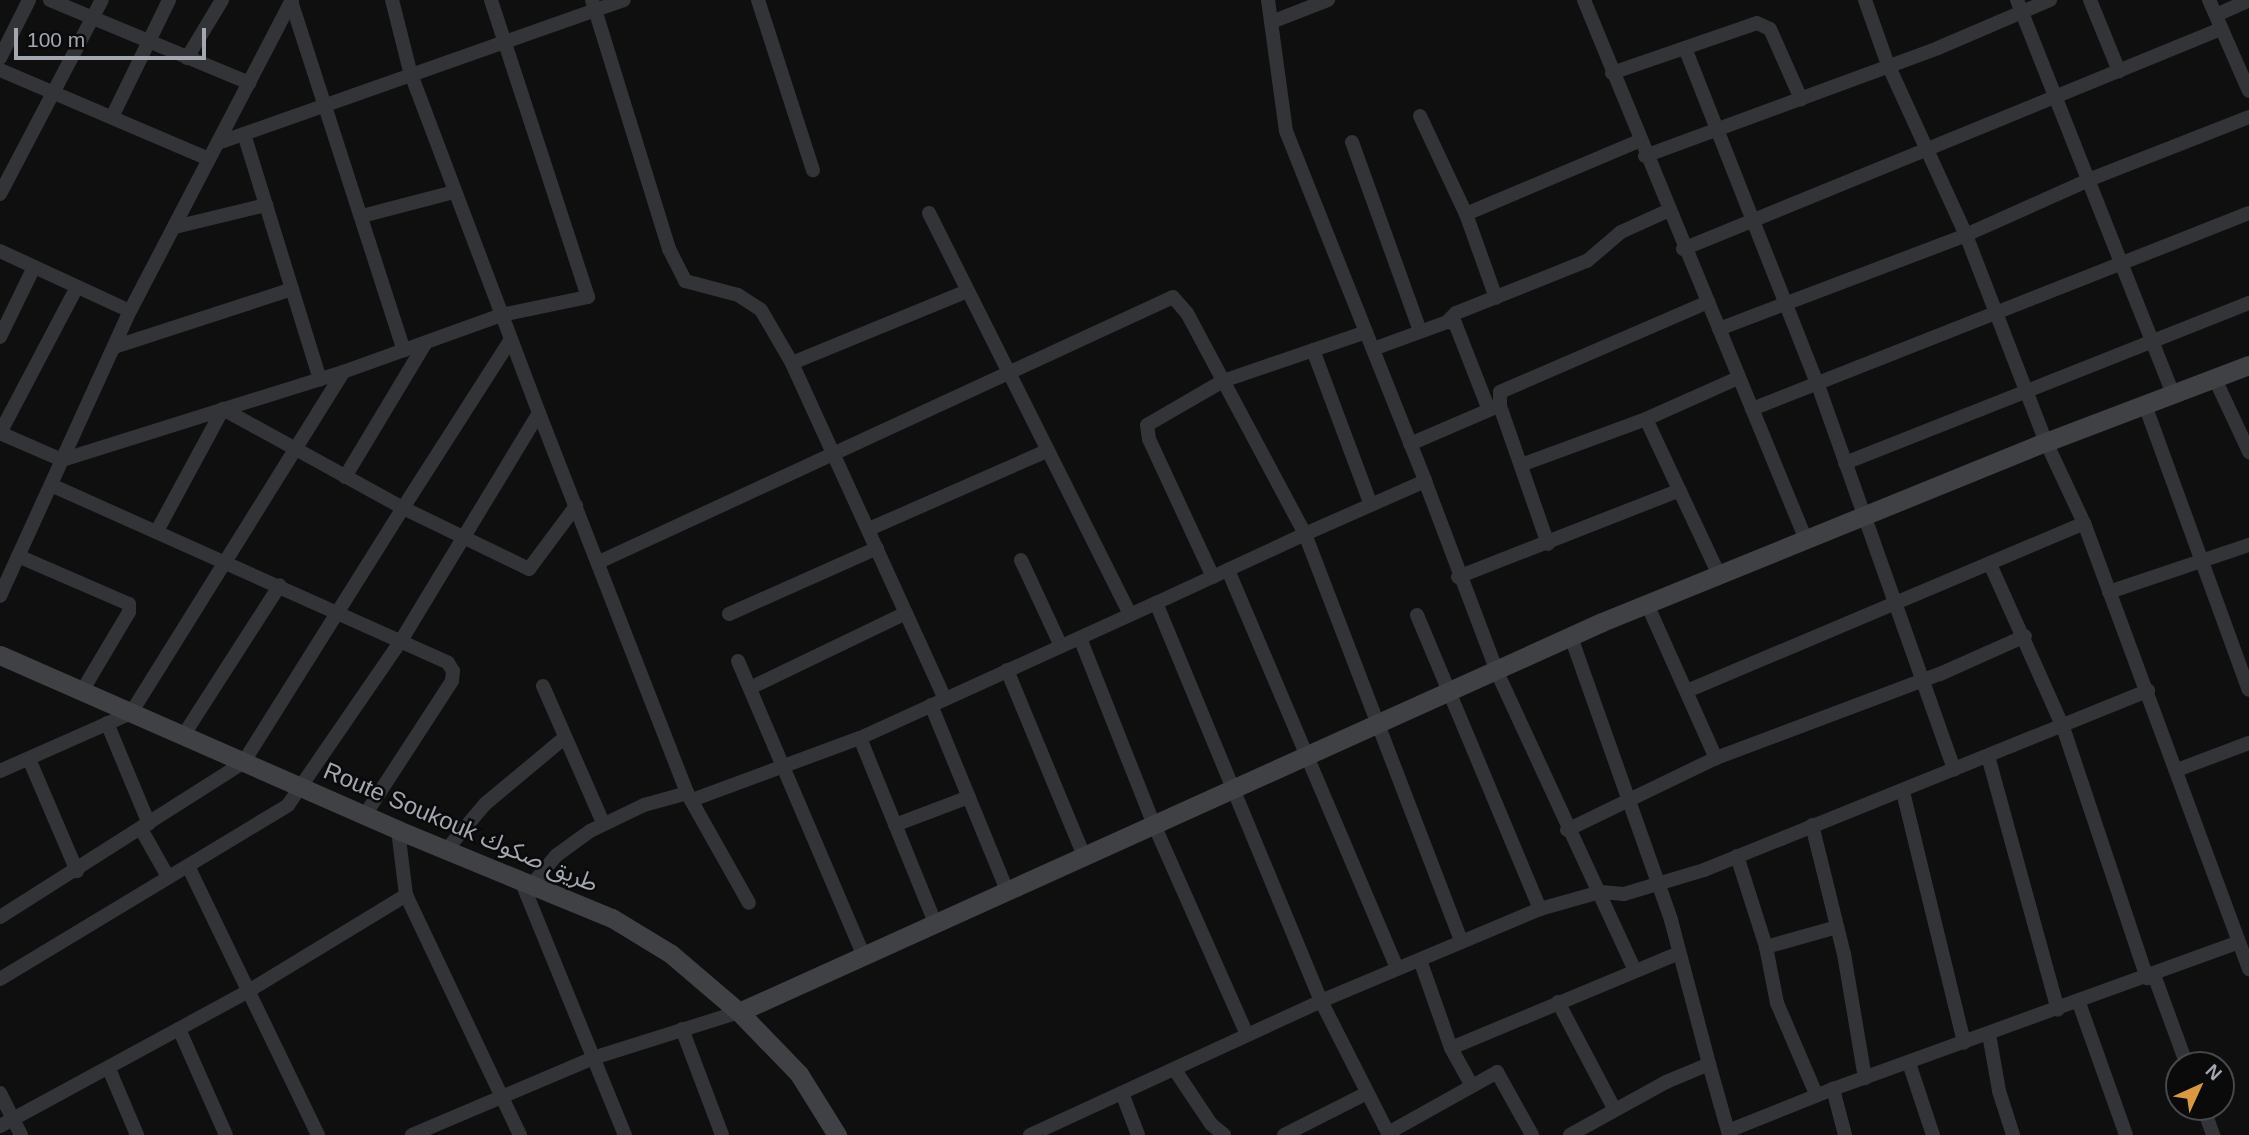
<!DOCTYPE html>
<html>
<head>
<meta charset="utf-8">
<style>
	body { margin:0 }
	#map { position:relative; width:2249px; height:1135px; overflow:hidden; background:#0f0f10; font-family:Helvetica,"Noto Sans Arabic",sans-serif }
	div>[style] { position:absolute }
	.street>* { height:14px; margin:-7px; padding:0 7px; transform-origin:7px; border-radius:7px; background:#333437 }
	.secondary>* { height:19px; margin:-9.5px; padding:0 9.5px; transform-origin:9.5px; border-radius:9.5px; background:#3f4145 }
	span { translate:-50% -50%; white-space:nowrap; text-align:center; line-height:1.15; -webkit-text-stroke:5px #0a0a0b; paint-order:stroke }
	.street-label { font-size:24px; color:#a2a7b0 }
	.north { position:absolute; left:2165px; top:1051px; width:70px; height:70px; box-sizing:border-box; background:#0a0a0b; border:2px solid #47494d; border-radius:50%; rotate:45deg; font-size:19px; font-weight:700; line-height:28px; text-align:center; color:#a2a7b0 }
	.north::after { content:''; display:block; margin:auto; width:24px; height:32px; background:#da993e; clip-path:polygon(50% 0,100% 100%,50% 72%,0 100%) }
	.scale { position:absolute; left:14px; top:28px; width:192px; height:32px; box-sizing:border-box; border:4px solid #a2a7b0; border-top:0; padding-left:9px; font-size:21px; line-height:24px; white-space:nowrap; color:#a2a7b0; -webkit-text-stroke:5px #0a0a0b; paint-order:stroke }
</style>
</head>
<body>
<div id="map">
	<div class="street">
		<div style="left:50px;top:0;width:216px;rotate:22.6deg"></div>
		<div style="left:592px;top:0;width:261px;rotate:72.8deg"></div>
		<div style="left:669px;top:249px;width:36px;rotate:63deg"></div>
		<div style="left:685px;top:281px;width:55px;rotate:14.8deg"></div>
		<div style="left:738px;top:295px;width:27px;rotate:33deg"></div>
		<div style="left:761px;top:310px;width:61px;rotate:59.7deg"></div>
		<div style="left:758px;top:0;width:179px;rotate:72.1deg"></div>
		<div style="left:1268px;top:0;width:132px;rotate:82.2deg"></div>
		<div style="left:1286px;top:131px;width:377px;rotate:68.3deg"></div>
		<div style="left:1584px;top:0;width:584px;rotate:67.65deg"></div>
		<div style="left:2017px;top:0;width:425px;rotate:68.4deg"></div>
		<div style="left:2090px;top:0;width:77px;rotate:67.8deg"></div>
		<div style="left:2209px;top:0;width:99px;rotate:66.3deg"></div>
		<div style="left:291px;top:1px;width:367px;rotate:72.1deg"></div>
		<div style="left:2216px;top:15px;width:36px;rotate:-24deg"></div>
		<div style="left:1274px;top:21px;width:58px;rotate:-21.3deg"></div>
		<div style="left:1685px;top:48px;width:362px;rotate:68.5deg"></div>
		<div style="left:1818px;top:385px;width:408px;rotate:70.5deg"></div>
		<div style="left:0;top:58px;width:65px;rotate:-63.4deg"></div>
		<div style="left:187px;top:58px;width:68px;rotate:-58.9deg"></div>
		<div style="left:0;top:70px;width:227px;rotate:23.1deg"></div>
		<div style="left:1612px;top:73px;width:153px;rotate:-19deg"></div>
		<div style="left:1757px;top:23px;width:14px;rotate:25deg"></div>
		<div style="left:1770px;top:29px;width:77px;rotate:66.1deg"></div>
		<div style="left:1420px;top:116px;width:108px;rotate:64.9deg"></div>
		<div style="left:1466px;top:214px;width:89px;rotate:70.3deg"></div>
		<div style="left:112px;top:117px;width:130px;rotate:-64deg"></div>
		<div style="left:2249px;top:117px;width:170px;rotate:158.6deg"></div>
		<div style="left:2091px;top:179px;width:137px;rotate:155.9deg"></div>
		<div style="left:1966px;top:235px;width:222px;rotate:68.9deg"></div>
		<div style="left:2046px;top:442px;width:89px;rotate:64.9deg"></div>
		<div style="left:2084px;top:523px;width:476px;rotate:69.7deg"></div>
		<div style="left:244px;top:134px;width:257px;rotate:72.8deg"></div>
		<div style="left:1352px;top:142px;width:201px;rotate:70.2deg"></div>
		<div style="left:218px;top:143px;width:430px;rotate:-19.4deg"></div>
		<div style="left:1645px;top:156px;width:312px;rotate:-20.2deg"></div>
		<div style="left:1938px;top:48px;width:122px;rotate:-23.2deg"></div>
		<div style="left:0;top:194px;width:219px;rotate:-62.3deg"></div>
		<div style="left:929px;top:213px;width:449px;rotate:63.4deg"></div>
		<div style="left:1466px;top:214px;width:188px;rotate:-22.9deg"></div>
		<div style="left:362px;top:216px;width:95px;rotate:-14.6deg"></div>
		<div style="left:175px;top:227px;width:94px;rotate:-13.6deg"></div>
		<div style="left:1683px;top:249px;width:581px;rotate:-22.24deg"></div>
		<div style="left:0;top:251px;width:143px;rotate:24.8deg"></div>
		<div style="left:1447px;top:322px;width:13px;rotate:-45deg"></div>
		<div style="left:1456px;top:313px;width:141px;rotate:-21.7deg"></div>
		<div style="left:1587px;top:261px;width:45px;rotate:-40.5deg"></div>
		<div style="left:1621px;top:232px;width:51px;rotate:-24.5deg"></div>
		<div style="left:1719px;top:329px;width:264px;rotate:-20.8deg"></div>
		<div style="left:1966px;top:235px;width:187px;rotate:-114.6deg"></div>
		<div style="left:1888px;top:65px;width:69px;rotate:-109.5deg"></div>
		<div style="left:0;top:337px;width:78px;rotate:-64.1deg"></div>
		<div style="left:114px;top:347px;width:187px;rotate:-18deg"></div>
		<div style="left:1373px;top:349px;width:79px;rotate:-20deg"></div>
		<div style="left:1447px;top:322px;width:8px;rotate:7deg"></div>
		<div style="left:1455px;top:323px;width:93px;rotate:68.7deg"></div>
		<div style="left:1313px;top:350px;width:165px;rotate:69.5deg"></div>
		<div style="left:2215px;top:379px;width:81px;rotate:65deg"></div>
		<div style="left:2145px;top:405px;width:303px;rotate:70deg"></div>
		<div style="left:1752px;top:409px;width:534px;rotate:-21.52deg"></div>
		<div style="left:539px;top:413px;width:408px;rotate:68.7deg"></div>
		<div style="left:687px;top:793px;width:126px;rotate:60.6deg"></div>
		<div style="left:1646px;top:419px;width:172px;rotate:64.9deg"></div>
		<div style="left:0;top:433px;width:68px;rotate:23.5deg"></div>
		<div style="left:62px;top:460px;width:294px;rotate:-17.4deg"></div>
		<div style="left:343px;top:372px;width:168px;rotate:-19.8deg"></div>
		<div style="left:501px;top:315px;width:89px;rotate:-11.7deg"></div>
		<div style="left:588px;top:297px;width:312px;rotate:-108.1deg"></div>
		<div style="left:0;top:433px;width:165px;rotate:-62.2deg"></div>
		<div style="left:1410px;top:444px;width:94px;rotate:-23.3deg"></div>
		<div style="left:1845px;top:463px;width:435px;rotate:-21.6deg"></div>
		<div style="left:1521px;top:465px;width:133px;rotate:-20.2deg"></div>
		<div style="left:1646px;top:419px;width:101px;rotate:-24deg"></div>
		<div style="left:345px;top:477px;width:157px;rotate:-59deg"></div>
		<div style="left:51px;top:485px;width:435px;rotate:24.1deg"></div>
		<div style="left:448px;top:663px;width:9px;rotate:58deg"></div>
		<div style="left:453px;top:671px;width:10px;rotate:96deg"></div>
		<div style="left:452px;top:681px;width:160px;rotate:123deg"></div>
		<div style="left:869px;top:529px;width:194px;rotate:-23.7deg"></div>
		<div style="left:157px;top:531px;width:139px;rotate:-61.6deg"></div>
		<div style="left:223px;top:409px;width:205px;rotate:28.8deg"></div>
		<div style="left:403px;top:508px;width:198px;rotate:-57.4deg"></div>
		<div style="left:1548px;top:544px;width:146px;rotate:-109.2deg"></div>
		<div style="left:1500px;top:406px;width:14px;rotate:-90deg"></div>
		<div style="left:1500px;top:392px;width:227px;rotate:-23.4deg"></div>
		<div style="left:18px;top:556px;width:121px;rotate:23.4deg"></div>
		<div style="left:129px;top:604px;width:8px;rotate:90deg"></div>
		<div style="left:129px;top:612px;width:92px;rotate:120.7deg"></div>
		<div style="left:1021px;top:560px;width:95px;rotate:65.1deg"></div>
		<div style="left:599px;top:562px;width:632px;rotate:-24.78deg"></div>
		<div style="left:1173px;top:297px;width:21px;rotate:49deg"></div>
		<div style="left:1187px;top:313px;width:251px;rotate:61.9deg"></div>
		<div style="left:1305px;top:534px;width:131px;rotate:-23.8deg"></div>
		<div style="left:1425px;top:481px;width:204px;rotate:69.3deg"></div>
		<div style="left:1497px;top:672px;width:327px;rotate:65.2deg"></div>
		<div style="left:1990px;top:564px;width:179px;rotate:65.9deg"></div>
		<div style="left:2063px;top:727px;width:265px;rotate:71.5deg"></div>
		<div style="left:1228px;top:570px;width:433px;rotate:67deg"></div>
		<div style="left:1213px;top:577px;width:152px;rotate:-114.9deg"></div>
		<div style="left:1149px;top:439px;width:14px;rotate:-98deg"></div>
		<div style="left:1147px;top:425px;width:88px;rotate:-30.1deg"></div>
		<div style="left:1223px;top:381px;width:151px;rotate:-18.9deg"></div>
		<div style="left:1458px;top:577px;width:238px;rotate:-21.4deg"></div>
		<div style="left:2109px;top:592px;width:148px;rotate:-18.6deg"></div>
		<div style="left:0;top:596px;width:313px;rotate:-65.5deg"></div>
		<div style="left:130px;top:311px;width:351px;rotate:-62.5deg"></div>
		<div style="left:1647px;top:604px;width:169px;rotate:65.9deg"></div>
		<div style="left:729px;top:614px;width:162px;rotate:-24deg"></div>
		<div style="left:1417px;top:615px;width:319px;rotate:67.3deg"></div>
		<div style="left:1571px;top:637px;width:300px;rotate:70.5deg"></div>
		<div style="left:1671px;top:920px;width:149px;rotate:75.2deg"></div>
		<div style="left:1080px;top:638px;width:203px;rotate:68.4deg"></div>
		<div style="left:1155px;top:827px;width:227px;rotate:66.1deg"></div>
		<div style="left:738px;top:661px;width:322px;rotate:66.9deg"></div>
		<div style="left:1007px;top:670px;width:204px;rotate:67.5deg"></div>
		<div style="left:543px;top:686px;width:150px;rotate:66.3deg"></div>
		<div style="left:750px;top:688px;width:173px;rotate:-25.7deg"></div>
		<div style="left:1687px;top:691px;width:431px;rotate:-22.9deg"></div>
		<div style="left:945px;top:699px;width:369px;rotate:-114.5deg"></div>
		<div style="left:792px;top:363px;width:187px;rotate:-22.3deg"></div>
		<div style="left:931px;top:705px;width:203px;rotate:67.7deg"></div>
		<div style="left:107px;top:723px;width:109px;rotate:67.4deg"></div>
		<div style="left:183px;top:736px;width:179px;rotate:-57.3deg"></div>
		<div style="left:860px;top:738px;width:202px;rotate:67.9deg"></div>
		<div style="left:1988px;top:756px;width:263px;rotate:74.6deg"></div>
		<div style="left:29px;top:759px;width:122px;rotate:66.8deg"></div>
		<div style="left:2177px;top:770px;width:77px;rotate:-20.6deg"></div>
		<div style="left:0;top:771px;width:143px;rotate:-23.9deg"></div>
		<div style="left:131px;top:713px;width:402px;rotate:-58.1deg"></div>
		<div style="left:1903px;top:792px;width:258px;rotate:76.3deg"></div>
		<div style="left:692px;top:800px;width:179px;rotate:-20.3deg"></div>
		<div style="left:860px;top:738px;width:325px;rotate:-24.5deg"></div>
		<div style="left:895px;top:825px;width:79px;rotate:-20.7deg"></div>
		<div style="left:1812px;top:825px;width:133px;rotate:76.1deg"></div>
		<div style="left:1844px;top:954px;width:126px;rotate:80.4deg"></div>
		<div style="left:141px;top:829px;width:55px;rotate:60.6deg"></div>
		<div style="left:398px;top:830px;width:65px;rotate:83deg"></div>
		<div style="left:406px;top:895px;width:266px;rotate:64.6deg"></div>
		<div style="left:1567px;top:830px;width:165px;rotate:-25.8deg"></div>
		<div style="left:1716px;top:758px;width:239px;rotate:-20.6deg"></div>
		<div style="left:1940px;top:674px;width:93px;rotate:-24.1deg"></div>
		<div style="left:447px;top:849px;width:59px;rotate:-49.8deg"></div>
		<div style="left:485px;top:804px;width:102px;rotate:-39.8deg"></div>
		<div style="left:1737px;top:856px;width:96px;rotate:72.3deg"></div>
		<div style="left:1766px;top:947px;width:57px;rotate:78.9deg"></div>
		<div style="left:1777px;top:1003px;width:99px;rotate:66.8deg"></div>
		<div style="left:188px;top:866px;width:299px;rotate:64.2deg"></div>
		<div style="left:520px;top:878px;width:278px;rotate:67.8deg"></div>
		<div style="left:534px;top:882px;width:35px;rotate:-50deg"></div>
		<div style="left:557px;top:855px;width:41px;rotate:-36deg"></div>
		<div style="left:590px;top:831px;width:60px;rotate:-25.7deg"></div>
		<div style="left:644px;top:805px;width:45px;rotate:-15.6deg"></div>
		<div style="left:0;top:917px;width:288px;rotate:-32.4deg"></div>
		<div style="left:243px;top:763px;width:301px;rotate:-57.9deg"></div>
		<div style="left:403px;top:508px;width:140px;rotate:25.8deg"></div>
		<div style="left:529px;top:569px;width:79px;rotate:-53.3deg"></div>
		<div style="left:1766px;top:947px;width:74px;rotate:-15.7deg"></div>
		<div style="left:1420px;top:960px;width:93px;rotate:70.6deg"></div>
		<div style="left:1451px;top:1048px;width:43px;rotate:61.1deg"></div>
		<div style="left:2154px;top:975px;width:96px;rotate:69.9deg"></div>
		<div style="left:0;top:979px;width:336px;rotate:-31.1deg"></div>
		<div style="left:288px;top:805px;width:201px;rotate:-55.5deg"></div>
		<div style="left:402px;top:639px;width:264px;rotate:-58.8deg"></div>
		<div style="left:539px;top:413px;width:361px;rotate:-110.7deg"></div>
		<div style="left:411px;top:75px;width:77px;rotate:-104.2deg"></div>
		<div style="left:1558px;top:1002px;width:122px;rotate:62.2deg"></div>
		<div style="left:2079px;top:1003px;width:140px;rotate:70.4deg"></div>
		<div style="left:179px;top:1029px;width:116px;rotate:66.1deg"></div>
		<div style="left:682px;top:1029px;width:113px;rotate:69.3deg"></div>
		<div style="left:1989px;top:1034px;width:58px;rotate:80deg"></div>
		<div style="left:1999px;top:1091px;width:46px;rotate:72.3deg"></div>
		<div style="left:1451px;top:1048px;width:247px;rotate:-22.6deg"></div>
		<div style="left:1909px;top:1063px;width:76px;rotate:71.6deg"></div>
		<div style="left:109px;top:1069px;width:72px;rotate:67deg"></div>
		<div style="left:1175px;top:1070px;width:65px;rotate:56.3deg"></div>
		<div style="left:1211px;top:1124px;width:17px;rotate:40deg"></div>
		<div style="left:0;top:1093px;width:47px;rotate:63.4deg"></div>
		<div style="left:1122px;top:1093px;width:45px;rotate:69.1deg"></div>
		<div style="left:2203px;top:1107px;width:30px;rotate:70deg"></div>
		<div style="left:0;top:1126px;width:285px;rotate:-28.5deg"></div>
		<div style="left:250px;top:990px;width:183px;rotate:-31.3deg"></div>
		<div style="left:1388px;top:1133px;width:125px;rotate:-29.2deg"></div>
		<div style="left:1497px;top:1072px;width:72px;rotate:60.9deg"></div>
		<div style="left:412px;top:1135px;width:197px;rotate:-23deg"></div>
		<div style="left:593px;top:1058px;width:153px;rotate:-17.5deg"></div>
		<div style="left:1030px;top:1135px;width:320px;rotate:-24.7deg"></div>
		<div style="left:1321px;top:1001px;width:238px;rotate:-22.8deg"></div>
		<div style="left:1540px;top:909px;width:62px;rotate:-15.8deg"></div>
		<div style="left:1600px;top:892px;width:24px;rotate:5deg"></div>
		<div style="left:1624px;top:894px;width:84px;rotate:-16.7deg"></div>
		<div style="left:1704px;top:870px;width:479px;rotate:-22deg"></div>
		<div style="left:1284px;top:1135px;width:93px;rotate:-26.8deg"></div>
		<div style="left:1389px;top:1135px;width:150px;rotate:-116.9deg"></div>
		<div style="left:1321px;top:1001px;width:431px;rotate:-112.5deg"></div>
		<div style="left:1156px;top:603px;width:164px;rotate:-24.8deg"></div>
		<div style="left:1305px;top:534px;width:437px;rotate:69deg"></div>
		<div style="left:1570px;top:1135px;width:110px;rotate:-28.9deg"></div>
		<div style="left:1666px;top:1082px;width:47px;rotate:-22.7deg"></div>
		<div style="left:1709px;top:1064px;width:70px;rotate:74.2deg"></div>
		<div style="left:1728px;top:1131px;width:113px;rotate:-21.8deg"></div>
		<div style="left:1845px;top:1135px;width:48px;rotate:-104.6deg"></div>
		<div style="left:1833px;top:1089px;width:431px;rotate:-19.9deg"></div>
	</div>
	<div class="secondary">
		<div style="left:0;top:655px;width:435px;rotate:23.7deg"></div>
		<div style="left:398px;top:830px;width:231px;rotate:22.4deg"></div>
		<div style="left:612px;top:918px;width:69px;rotate:31.4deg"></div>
		<div style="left:671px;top:954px;width:89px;rotate:40.5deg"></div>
		<div style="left:739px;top:1012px;width:86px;rotate:45.9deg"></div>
		<div style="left:799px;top:1074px;width:72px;rotate:58.1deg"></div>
		<div style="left:739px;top:1012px;width:947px;rotate:-24.32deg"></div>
		<div style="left:1602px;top:622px;width:479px;rotate:-22.1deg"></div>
		<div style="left:2046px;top:442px;width:217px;rotate:-20.8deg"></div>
	</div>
	<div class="street-label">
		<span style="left:461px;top:827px;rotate:23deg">Route Soukouk طريق صكوك</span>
	</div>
	<div class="north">N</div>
	<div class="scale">100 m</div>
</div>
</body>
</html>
